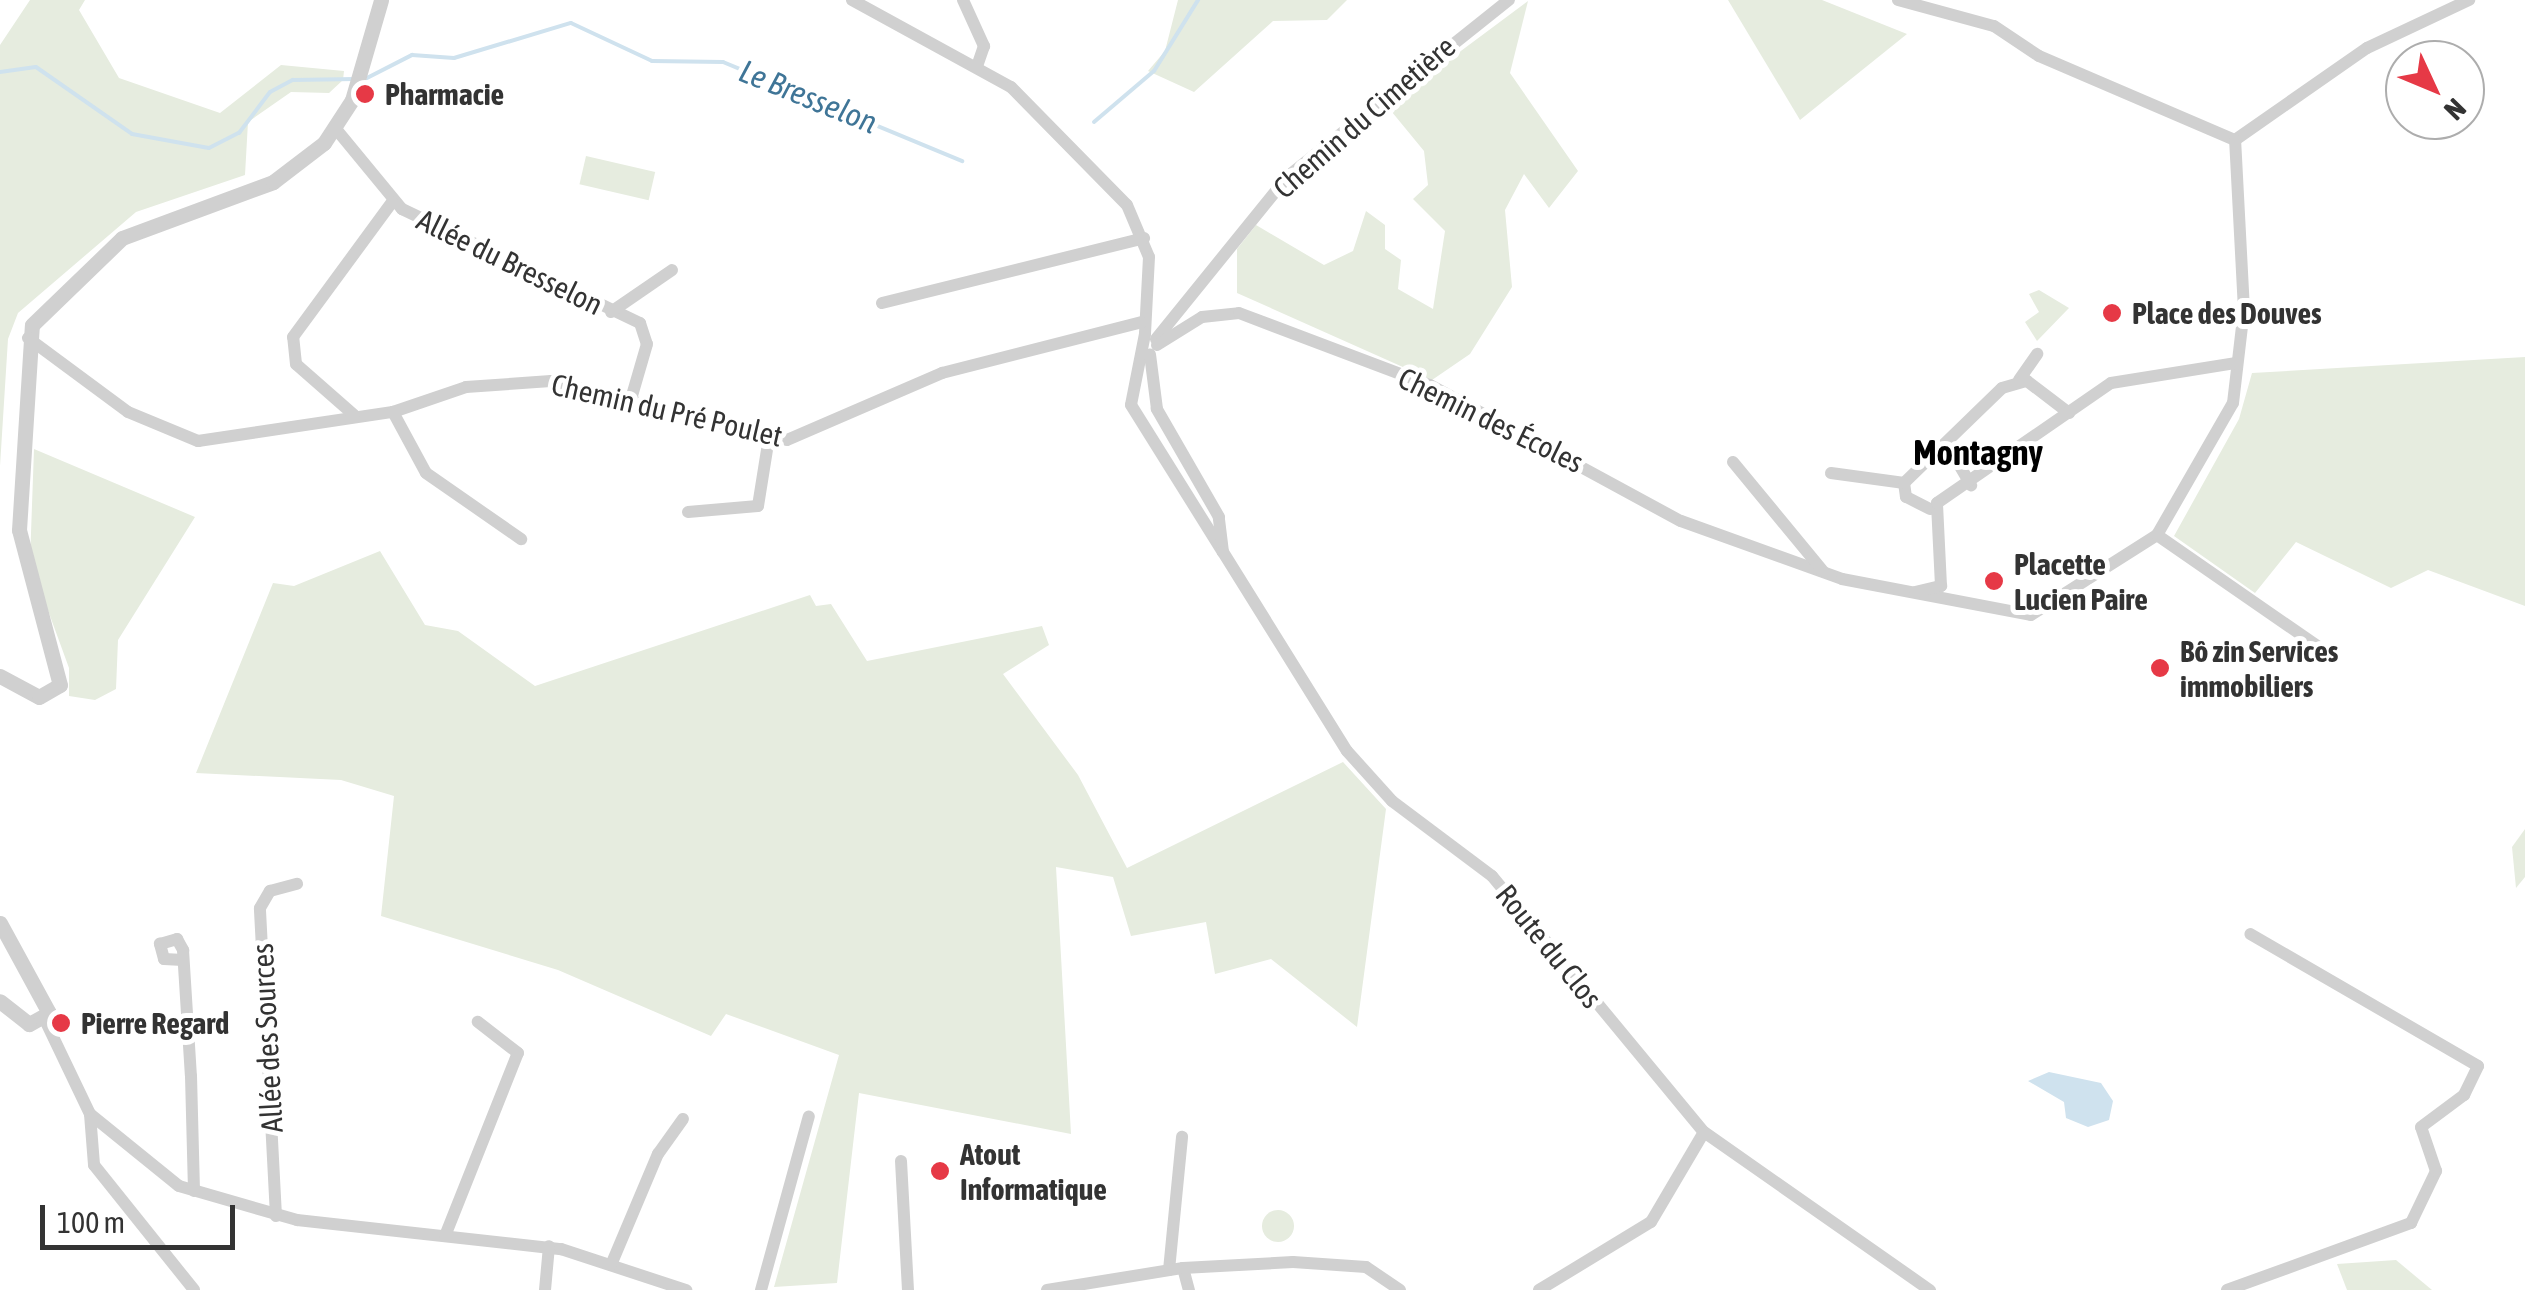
<!DOCTYPE html>
<html>
<head>
<meta charset="utf-8">
<style>
	body { margin:0 }
	#map { position:relative; width:2525px; height:1290px; overflow:hidden; background:#fff; font-family:"Asap Condensed",sans-serif }
	div>[style] { position:absolute }
	.green>* { inset:0; background:#e6ecdf; transform-origin:0 0 }
	.round { border-radius:50% }
	.water>* { inset:0; background:#cfe2ee }
	.stream>* { height:4px; margin:-2px; padding:0 2px; transform-origin:2px; border-radius:2px; background:#cfe2ee }
	.minor>* { height:12px; margin:-6px; padding:0 6px; transform-origin:6px; border-radius:6px; background:#d0d0d0 }
	.tertiary>* { height:15px; margin:-7.5px; padding:0 7.5px; transform-origin:7.5px; border-radius:7.5px; background:#d0d0d0 }
	.dots>* { width:28px; height:28px; translate:-50% -50%; box-sizing:border-box; border:5px solid #fff; border-radius:50% }
	span { translate:-50% -50%; white-space:nowrap; text-align:center; line-height:1.15; -webkit-text-stroke:10px #fff; paint-order:stroke }
	.poi-label { font-size:30px; color:#333; font-weight:700 }
	.left { translate:0 -50%; text-align:left }
	.street-label { font-size:30px; color:#333 }
	.water-label { font-size:32px; color:#3f7597; font-style:italic }
	.quarter-label { font-size:35px; color:#000; font-weight:700 }
	.north { position:absolute; left:2385px; top:40px; width:100px; height:100px; box-sizing:border-box; background:#fff; border:2px solid #adadad; border-radius:50%; rotate:134deg; font-size:28px; font-weight:700; line-height:40px; text-align:center; color:#333 }
	.north::after { content:''; display:block; margin:auto; width:35px; height:45px; background:#e63946; clip-path:polygon(50% 0,100% 100%,50% 72%,0 100%) }
	.scale { position:absolute; left:40px; top:1205px; width:195px; height:45px; box-sizing:border-box; border:5px solid #333; border-top:0; padding-left:12px; font-size:30px; line-height:35px; white-space:nowrap; color:#333; -webkit-text-stroke:8px #fff; paint-order:stroke }
</style>
</head>
<body>
<div id="map">
	<div class="green">
		<div style="clip-path:polygon(30px 0,85px 0,79px 10px,119px 78px,220px 113px,281px 65px,344px 71px,343px 80px,329px 93px,291px 92px,248px 122px,245px 175px,136px 212px,18px 313px,8px 339px,0 466px,0 45px)"></div>
		<div style="clip-path:polygon(1178px 0,1347px 0,1327px 20px,1273px 21px,1194px 92px,1148px 71px,1165px 51px)"></div>
		<div style="clip-path:polygon(1728px 0,1822px 0,1907px 34px,1800px 120px)"></div>
		<div style="clip-path:polygon(1528px 1px,1510px 73px,1578px 171px,1549px 208px,1524px 174px,1505px 210px,1512px 287px,1470px 354px,1432px 380px,1237px 293px,1237px 249px,1256px 225px,1324px 265px,1353px 251px,1366px 211px,1385px 225px,1385px 249px,1401px 260px,1398px 289px,1433px 309px,1445px 231px,1413px 199px,1428px 185px,1424px 151px,1387px 106px)"></div>
		<div style="left:586px;top:156px;width:71px;height:29px;rotate:13deg"></div>
		<div style="clip-path:polygon(2039px 290px,2069px 308px,2037px 341px,2025px 322px,2039px 312px,2029px 294px)"></div>
		<div style="clip-path:polygon(2525px 357px,2525px 606px,2428px 570px,2391px 588px,2296px 542px,2255px 593px,2174px 536px,2239px 419px,2252px 373px)"></div>
		<div style="clip-path:polygon(34px 449px,195px 517px,118px 640px,116px 689px,95px 700px,69px 696px,69px 668px,30px 561px)"></div>
		<div style="clip-path:polygon(380px 551px,425px 625px,458px 631px,535px 686px,810px 595px,816px 606px,831px 604px,867px 661px,1042px 626px,1049px 645px,1003px 674px,1078px 775px,1127px 868px,1343px 762px,1386px 809px,1357px 1027px,1271px 959px,1215px 974px,1206px 922px,1131px 936px,1113px 877px,1056px 867px,1071px 1134px,859px 1093px,837px 1283px,774px 1287px,839px 1055px,726px 1014px,711px 1036px,558px 970px,381px 916px,394px 796px,341px 780px,196px 773px,273px 583px,294px 586px)"></div>
		<div style="clip-path:polygon(2525px 829px,2525px 877px,2516px 888px,2512px 847px)"></div>
		<div class="round" style="left:1262px;top:1210px;width:32px;height:32px"></div>
		<div style="clip-path:polygon(2396px 1260px,2432px 1290px,2347px 1290px,2337px 1264px)"></div>
	</div>
	<div class="water">
		<div style="clip-path:polygon(2049px 1072px,2101px 1083px,2113px 1101px,2109px 1120px,2088px 1127px,2066px 1118px,2064px 1102px,2028px 1081px)"></div>
	</div>
	<div class="stream">
		<div style="left:0;top:72px;width:36px;rotate:-8deg"></div>
		<div style="left:36px;top:67px;width:117px;rotate:34.9deg"></div>
		<div style="left:132px;top:134px;width:78px;rotate:10.3deg"></div>
		<div style="left:209px;top:148px;width:34px;rotate:-27deg"></div>
		<div style="left:239px;top:133px;width:51px;rotate:-52.9deg"></div>
		<div style="left:270px;top:92px;width:26px;rotate:-28deg"></div>
		<div style="left:293px;top:80px;width:62px;rotate:-0.9deg"></div>
		<div style="left:365px;top:79px;width:53px;rotate:-27.1deg"></div>
		<div style="left:412px;top:55px;width:42px;rotate:4.1deg"></div>
		<div style="left:454px;top:58px;width:122px;rotate:-16.7deg"></div>
		<div style="left:571px;top:23px;width:89px;rotate:25.1deg"></div>
		<div style="left:652px;top:61px;width:71px;rotate:0.8deg"></div>
		<div style="left:723px;top:62px;width:259px;rotate:22.5deg"></div>
		<div style="left:1094px;top:122px;width:79px;rotate:-40.4deg"></div>
		<div style="left:1154px;top:71px;width:84px;rotate:-58.2deg"></div>
	</div>
	<div class="minor">
		<div style="left:852px;top:0;width:181px;rotate:28.7deg"></div>
		<div style="left:1011px;top:87px;width:165px;rotate:45.5deg"></div>
		<div style="left:1127px;top:205px;width:56px;rotate:67.1deg"></div>
		<div style="left:1149px;top:257px;width:77px;rotate:93deg"></div>
		<div style="left:963px;top:0;width:51px;rotate:65.5deg"></div>
		<div style="left:984px;top:46px;width:21px;rotate:109deg"></div>
		<div style="left:1898px;top:0;width:99px;rotate:15.2deg"></div>
		<div style="left:1994px;top:26px;width:54px;rotate:33.7deg"></div>
		<div style="left:2039px;top:56px;width:213px;rotate:23.2deg"></div>
		<div style="left:336px;top:129px;width:104px;rotate:50.5deg"></div>
		<div style="left:402px;top:209px;width:264px;rotate:25.6deg"></div>
		<div style="left:640px;top:323px;width:22px;rotate:72deg"></div>
		<div style="left:647px;top:344px;width:57px;rotate:106.2deg"></div>
		<div style="left:2235px;top:140px;width:161px;rotate:-34.9deg"></div>
		<div style="left:2367px;top:48px;width:113px;rotate:-25.2deg"></div>
		<div style="left:882px;top:303px;width:270px;rotate:-13.9deg"></div>
		<div style="left:611px;top:312px;width:74px;rotate:-34.5deg"></div>
		<div style="left:1145px;top:334px;width:72px;rotate:101.2deg"></div>
		<div style="left:1131px;top:405px;width:173px;rotate:58deg"></div>
		<div style="left:1223px;top:552px;width:35px;rotate:-97deg"></div>
		<div style="left:1219px;top:517px;width:125px;rotate:-119.9deg"></div>
		<div style="left:1157px;top:409px;width:55px;rotate:-97.3deg"></div>
		<div style="left:28px;top:338px;width:124px;rotate:36.5deg"></div>
		<div style="left:128px;top:412px;width:76px;rotate:22.5deg"></div>
		<div style="left:198px;top:441px;width:197px;rotate:-8.5deg"></div>
		<div style="left:393px;top:412px;width:77px;rotate:-18.9deg"></div>
		<div style="left:466px;top:387px;width:85px;rotate:-4deg"></div>
		<div style="left:551px;top:381px;width:243px;rotate:14deg"></div>
		<div style="left:787px;top:440px;width:169px;rotate:-23.4deg"></div>
		<div style="left:942px;top:373px;width:206px;rotate:-14.3deg"></div>
		<div style="left:1156px;top:339px;width:208px;rotate:-51deg"></div>
		<div style="left:1287px;top:177px;width:284px;rotate:-38.6deg"></div>
		<div style="left:1157px;top:345px;width:53px;rotate:-31.9deg"></div>
		<div style="left:1202px;top:317px;width:37px;rotate:-6deg"></div>
		<div style="left:1239px;top:313px;width:204px;rotate:20.7deg"></div>
		<div style="left:1430px;top:385px;width:285px;rotate:28.5deg"></div>
		<div style="left:1681px;top:521px;width:171px;rotate:19.8deg"></div>
		<div style="left:1842px;top:579px;width:192px;rotate:10.8deg"></div>
		<div style="left:2031px;top:615px;width:149px;rotate:-32.4deg"></div>
		<div style="left:2157px;top:535px;width:152px;rotate:-60.1deg"></div>
		<div style="left:2233px;top:403px;width:94px;rotate:-83.3deg"></div>
		<div style="left:2244px;top:310px;width:170px;rotate:-93deg"></div>
		<div style="left:2019px;top:380px;width:32px;rotate:-55deg"></div>
		<div style="left:393px;top:412px;width:69px;rotate:61.6deg"></div>
		<div style="left:426px;top:473px;width:116px;rotate:34.8deg"></div>
		<div style="left:354px;top:415px;width:77px;rotate:-138.7deg"></div>
		<div style="left:296px;top:364px;width:27px;rotate:-96deg"></div>
		<div style="left:293px;top:337px;width:167px;rotate:-53.7deg"></div>
		<div style="left:1947px;top:444px;width:48px;rotate:59.7deg"></div>
		<div style="left:1733px;top:462px;width:141px;rotate:50.5deg"></div>
		<div style="left:1831px;top:473px;width:74px;rotate:7.8deg"></div>
		<div style="left:1930px;top:509px;width:27px;rotate:-153deg"></div>
		<div style="left:1906px;top:497px;width:14px;rotate:-98deg"></div>
		<div style="left:1904px;top:483px;width:136px;rotate:-44.1deg"></div>
		<div style="left:2002px;top:388px;width:26px;rotate:-16deg"></div>
		<div style="left:2027px;top:381px;width:53px;rotate:37.3deg"></div>
		<div style="left:688px;top:512px;width:70px;rotate:-4.9deg"></div>
		<div style="left:758px;top:506px;width:70px;rotate:-80.9deg"></div>
		<div style="left:2157px;top:535px;width:213px;rotate:34.7deg"></div>
		<div style="left:1223px;top:552px;width:234px;rotate:58.1deg"></div>
		<div style="left:1347px;top:751px;width:67px;rotate:48deg"></div>
		<div style="left:1392px;top:801px;width:125px;rotate:36.9deg"></div>
		<div style="left:1492px;top:876px;width:332px;rotate:50.4deg"></div>
		<div style="left:1704px;top:1132px;width:276px;rotate:35deg"></div>
		<div style="left:1915px;top:592px;width:27px;rotate:-13deg"></div>
		<div style="left:1941px;top:586px;width:83px;rotate:-92.8deg"></div>
		<div style="left:1937px;top:503px;width:211px;rotate:-34.6deg"></div>
		<div style="left:2111px;top:383px;width:127px;rotate:-9.1deg"></div>
		<div style="left:183px;top:960px;width:19px;rotate:-177deg"></div>
		<div style="left:164px;top:959px;width:16px;rotate:-105deg"></div>
		<div style="left:160px;top:944px;width:18px;rotate:-16deg"></div>
		<div style="left:177px;top:939px;width:13px;rotate:61deg"></div>
		<div style="left:183px;top:950px;width:126px;rotate:86.4deg"></div>
		<div style="left:191px;top:1076px;width:115px;rotate:88.5deg"></div>
		<div style="left:45px;top:1020px;width:104px;rotate:64.4deg"></div>
		<div style="left:90px;top:1114px;width:114px;rotate:39deg"></div>
		<div style="left:179px;top:1186px;width:123px;rotate:16.1deg"></div>
		<div style="left:297px;top:1220px;width:266px;rotate:6.3deg"></div>
		<div style="left:561px;top:1249px;width:132px;rotate:18.2deg"></div>
		<div style="left:90px;top:1114px;width:51px;rotate:85.5deg"></div>
		<div style="left:94px;top:1165px;width:160px;rotate:51.3deg"></div>
		<div style="left:901px;top:1161px;width:129px;rotate:86.9deg"></div>
		<div style="left:276px;top:1216px;width:308px;rotate:-93deg"></div>
		<div style="left:260px;top:908px;width:20px;rotate:-60deg"></div>
		<div style="left:270px;top:891px;width:28px;rotate:-15deg"></div>
		<div style="left:445px;top:1236px;width:197px;rotate:-68.3deg"></div>
		<div style="left:518px;top:1053px;width:51px;rotate:-142.2deg"></div>
		<div style="left:611px;top:1265px;width:121px;rotate:-67.1deg"></div>
		<div style="left:658px;top:1154px;width:43px;rotate:-54.5deg"></div>
		<div style="left:1183px;top:1268px;width:23px;rotate:75deg"></div>
		<div style="left:1169px;top:1270px;width:134px;rotate:-84.4deg"></div>
		<div style="left:545px;top:1290px;width:44px;rotate:-84.8deg"></div>
		<div style="left:761px;top:1290px;width:180px;rotate:-74.6deg"></div>
		<div style="left:1047px;top:1290px;width:138px;rotate:-9.2deg"></div>
		<div style="left:1183px;top:1268px;width:110px;rotate:-3.1deg"></div>
		<div style="left:1293px;top:1262px;width:73px;rotate:3.9deg"></div>
		<div style="left:1366px;top:1267px;width:41px;rotate:34.1deg"></div>
		<div style="left:1539px;top:1290px;width:131px;rotate:-31.3deg"></div>
		<div style="left:1651px;top:1222px;width:104px;rotate:-59.5deg"></div>
		<div style="left:2227px;top:1290px;width:196px;rotate:-20deg"></div>
		<div style="left:2411px;top:1223px;width:58px;rotate:-64.3deg"></div>
		<div style="left:2436px;top:1171px;width:46px;rotate:-108.8deg"></div>
		<div style="left:2421px;top:1127px;width:54px;rotate:-36.7deg"></div>
		<div style="left:2464px;top:1095px;width:32px;rotate:-64deg"></div>
		<div style="left:2478px;top:1066px;width:263px;rotate:-149.9deg"></div>
	</div>
	<div class="tertiary">
		<div style="left:0;top:676px;width:44px;rotate:28.3deg"></div>
		<div style="left:39px;top:697px;width:24px;rotate:-30deg"></div>
		<div style="left:60px;top:685px;width:160px;rotate:-104.8deg"></div>
		<div style="left:19px;top:530px;width:205px;rotate:-86.4deg"></div>
		<div style="left:32px;top:325px;width:125px;rotate:-44deg"></div>
		<div style="left:122px;top:238px;width:161px;rotate:-20.3deg"></div>
		<div style="left:273px;top:182px;width:64px;rotate:-37.4deg"></div>
		<div style="left:324px;top:143px;width:51px;rotate:-56.9deg"></div>
		<div style="left:352px;top:100px;width:104px;rotate:-73.8deg"></div>
		<div style="left:0;top:923px;width:102px;rotate:61.4deg"></div>
		<div style="left:49px;top:1013px;width:23px;rotate:151deg"></div>
		<div style="left:29px;top:1024px;width:37px;rotate:-142deg"></div>
	</div>
	<div class="dots">
		<div style="left:365px;top:94px;background:#e63946"></div>
		<div style="left:2112px;top:313px;background:#e63946"></div>
		<div style="left:1994px;top:581px;background:#e63946"></div>
		<div style="left:2160px;top:668px;background:#e63946"></div>
		<div style="left:61px;top:1023px;background:#e63946"></div>
		<div style="left:940px;top:1171px;background:#e63946"></div>
	</div>
	<div class="poi-label">
		<span class="left" style="left:385px;top:94px">Pharmacie</span>
		<span class="left" style="left:2132px;top:313px">Place des Douves</span>
		<span class="left" style="left:2014px;top:581px">Placette<br>Lucien Paire</span>
		<span class="left" style="left:2180px;top:668px">Bô zin Services<br>immobiliers</span>
		<span class="left" style="left:81px;top:1023px">Pierre Regard</span>
		<span class="left" style="left:960px;top:1171px">Atout<br>Informatique</span>
	</div>
	<div class="street-label">
		<span style="left:1364px;top:117px;rotate:-41deg">Chemin du Cimetière</span>
		<span style="left:510px;top:262px;rotate:26deg">Allée du Bresselon</span>
		<span style="left:667px;top:410px;rotate:13deg">Chemin du Pré Poulet</span>
		<span style="left:1491px;top:420px;rotate:26deg">Chemin des Écoles</span>
		<span style="left:1549px;top:946px;rotate:51deg">Route du Clos</span>
		<span style="left:267px;top:1038px;rotate:-93deg">Allée des Sources</span>
	</div>
	<div class="water-label">
		<span style="left:808px;top:97px;rotate:22deg">Le Bresselon</span>
	</div>
	<div class="quarter-label">
		<span style="left:1978px;top:452px">Montagny</span>
	</div>
	<div class="north">N</div>
	<div class="scale">100 m</div>
</div>
</body>
</html>
